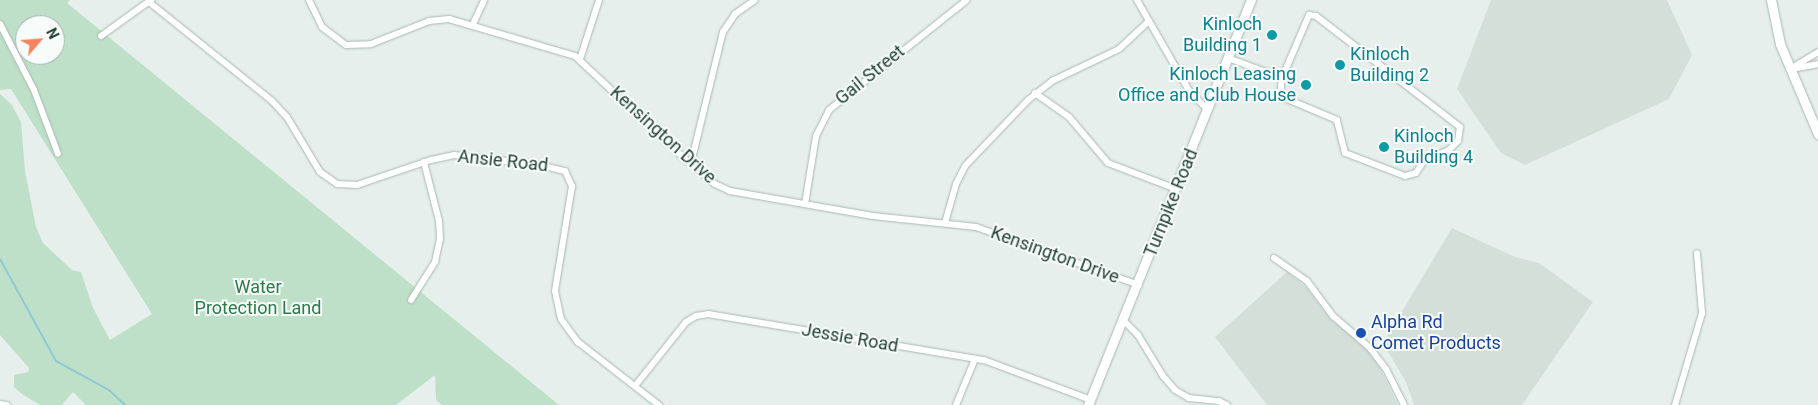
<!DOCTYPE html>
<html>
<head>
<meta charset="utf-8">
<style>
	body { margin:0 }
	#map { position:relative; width:1818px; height:405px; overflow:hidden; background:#e6efeb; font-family:Roboto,sans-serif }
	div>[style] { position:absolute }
	.built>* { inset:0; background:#d4dfda }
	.green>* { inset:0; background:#bfe0c8 }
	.stream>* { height:2px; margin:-1px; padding:0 1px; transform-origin:1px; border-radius:1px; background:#8ec9d4 }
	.roads { filter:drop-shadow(0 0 1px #a8b8b2) drop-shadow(0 0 1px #a8b8b2) }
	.street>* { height:6px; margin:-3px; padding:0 3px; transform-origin:3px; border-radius:3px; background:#fff }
	.secondary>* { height:9px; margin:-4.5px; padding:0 4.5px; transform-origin:4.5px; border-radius:4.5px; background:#fff }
	.dots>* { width:14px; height:14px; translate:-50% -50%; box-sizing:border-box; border:2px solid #f7fbf9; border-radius:50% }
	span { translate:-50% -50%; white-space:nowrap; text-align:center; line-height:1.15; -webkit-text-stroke:4px #f7fbf9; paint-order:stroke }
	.culture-label { font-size:18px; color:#0d838f }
	.right { translate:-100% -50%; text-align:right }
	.left { translate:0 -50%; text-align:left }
	.street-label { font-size:18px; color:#24423a }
	.park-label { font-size:18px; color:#2d7a4b }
	.transit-label { font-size:18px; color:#164399 }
	.north { position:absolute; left:15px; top:15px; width:50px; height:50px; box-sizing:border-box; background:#f7fbf9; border:1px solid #a3b1ad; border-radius:50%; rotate:63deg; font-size:14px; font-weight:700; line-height:20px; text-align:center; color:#24423a }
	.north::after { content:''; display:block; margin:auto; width:18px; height:22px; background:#f4845f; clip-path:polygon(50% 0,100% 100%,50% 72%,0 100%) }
</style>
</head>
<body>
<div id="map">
	<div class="built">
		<div style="clip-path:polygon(1491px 0,1667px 0,1692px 55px,1669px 99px,1525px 165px,1501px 153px,1457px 89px)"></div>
		<div style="clip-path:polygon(1452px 228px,1515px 257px,1539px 263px,1593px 302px,1522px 405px,1414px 405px,1406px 382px,1383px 343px)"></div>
		<div style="clip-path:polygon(1287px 272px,1306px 287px,1326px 314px,1365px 347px,1378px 364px,1398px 405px,1267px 405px,1215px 337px)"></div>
	</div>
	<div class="green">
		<div style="clip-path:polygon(evenodd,0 0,70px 0,67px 3px,559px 405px,442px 405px,436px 400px,435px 375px,396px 405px,86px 405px,73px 392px,62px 405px,40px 405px,22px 394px,14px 387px,14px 375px,28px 372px,29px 368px,0 335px,0 94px,12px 105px,21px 122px,25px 171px,36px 227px,43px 243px,72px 270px,81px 272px,93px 308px,110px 340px,152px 314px,11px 89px,0 90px,0 0,25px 25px,55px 25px,55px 55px,25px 55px,25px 25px)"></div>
	</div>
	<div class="stream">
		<div style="left:0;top:259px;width:116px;rotate:61.2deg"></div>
		<div style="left:56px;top:361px;width:60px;rotate:28.7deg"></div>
		<div style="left:109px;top:390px;width:22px;rotate:43deg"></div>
	</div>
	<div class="roads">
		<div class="street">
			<div style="left:309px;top:0;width:30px;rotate:64deg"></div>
			<div style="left:322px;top:27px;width:30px;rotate:37deg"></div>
			<div style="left:346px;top:45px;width:25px;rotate:-2deg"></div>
			<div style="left:371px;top:44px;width:62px;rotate:-21.6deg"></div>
			<div style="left:429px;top:21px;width:20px;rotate:-6deg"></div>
			<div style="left:449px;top:19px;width:131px;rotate:16.4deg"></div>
			<div style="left:575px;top:56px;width:149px;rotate:43.1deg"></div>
			<div style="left:684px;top:158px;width:40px;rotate:40deg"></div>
			<div style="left:715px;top:184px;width:17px;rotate:25deg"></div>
			<div style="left:730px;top:191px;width:145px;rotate:9.9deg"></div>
			<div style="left:873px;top:216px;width:104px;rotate:6.1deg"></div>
			<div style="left:976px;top:227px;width:173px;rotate:19.6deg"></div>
			<div style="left:1137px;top:0;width:106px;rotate:60.1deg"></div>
			<div style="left:1190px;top:92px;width:25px;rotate:45deg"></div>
			<div style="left:149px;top:2px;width:158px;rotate:38.8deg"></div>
			<div style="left:272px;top:101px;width:22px;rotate:47deg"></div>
			<div style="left:287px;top:117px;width:64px;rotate:59deg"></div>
			<div style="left:320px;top:172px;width:21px;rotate:35deg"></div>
			<div style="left:337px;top:184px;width:20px;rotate:3deg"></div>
			<div style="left:357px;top:185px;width:78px;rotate:-18.7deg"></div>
			<div style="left:431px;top:160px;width:24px;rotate:-12deg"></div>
			<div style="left:454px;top:155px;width:86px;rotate:6.7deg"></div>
			<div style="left:539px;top:165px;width:27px;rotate:13deg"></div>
			<div style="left:565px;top:171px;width:17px;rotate:65deg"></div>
			<div style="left:572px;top:186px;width:106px;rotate:99.2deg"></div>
			<div style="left:555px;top:291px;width:29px;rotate:78deg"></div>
			<div style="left:561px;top:319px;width:29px;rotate:54deg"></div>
			<div style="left:578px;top:342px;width:103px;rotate:37.9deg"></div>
			<div style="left:1309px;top:15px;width:7px;rotate:8deg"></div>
			<div style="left:1316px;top:16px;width:182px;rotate:37.6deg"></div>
			<div style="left:1460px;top:127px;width:14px;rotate:98deg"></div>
			<div style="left:1458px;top:141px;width:13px;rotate:135deg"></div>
			<div style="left:1449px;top:150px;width:27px;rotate:156deg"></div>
			<div style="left:1424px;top:161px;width:14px;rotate:124deg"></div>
			<div style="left:1416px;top:173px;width:11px;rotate:165deg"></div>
			<div style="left:1405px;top:176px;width:64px;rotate:-159deg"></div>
			<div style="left:1345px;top:153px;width:34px;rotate:-104deg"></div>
			<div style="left:1337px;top:120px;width:62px;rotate:-157.2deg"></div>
			<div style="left:1280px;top:96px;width:18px;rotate:-84deg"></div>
			<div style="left:1282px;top:78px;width:69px;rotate:-66.8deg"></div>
			<div style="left:0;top:24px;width:74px;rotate:62.7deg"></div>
			<div style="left:34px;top:90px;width:68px;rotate:69.4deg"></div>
			<div style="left:473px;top:24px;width:26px;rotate:-65deg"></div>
			<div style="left:101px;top:36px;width:62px;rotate:-35.8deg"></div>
			<div style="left:1228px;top:58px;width:58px;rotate:20.3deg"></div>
			<div style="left:580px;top:59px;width:62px;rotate:-72.1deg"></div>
			<div style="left:1790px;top:69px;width:33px;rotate:-31deg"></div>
			<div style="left:1791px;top:69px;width:27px;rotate:-10deg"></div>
			<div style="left:1035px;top:93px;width:42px;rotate:35.2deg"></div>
			<div style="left:1069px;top:117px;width:60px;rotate:49.7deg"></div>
			<div style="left:1108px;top:163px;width:73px;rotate:20.9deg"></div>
			<div style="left:691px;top:163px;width:135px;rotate:-76.3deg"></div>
			<div style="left:723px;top:32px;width:22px;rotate:-56deg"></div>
			<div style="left:735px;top:14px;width:24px;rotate:-35deg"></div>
			<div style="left:805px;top:204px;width:69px;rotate:-80.8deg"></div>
			<div style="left:816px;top:136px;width:29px;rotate:-63deg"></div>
			<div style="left:829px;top:110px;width:176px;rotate:-38.6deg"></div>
			<div style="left:945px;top:223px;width:41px;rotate:-74.2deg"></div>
			<div style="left:956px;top:184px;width:20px;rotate:-63deg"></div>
			<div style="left:965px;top:166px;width:91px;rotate:-46.3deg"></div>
			<div style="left:1028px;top:100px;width:31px;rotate:-38deg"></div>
			<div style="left:1052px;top:81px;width:74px;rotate:-25.5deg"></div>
			<div style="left:1119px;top:49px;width:41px;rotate:-43deg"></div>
			<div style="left:1274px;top:258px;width:40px;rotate:34.9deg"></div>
			<div style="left:1307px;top:281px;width:44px;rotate:53.4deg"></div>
			<div style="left:1333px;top:316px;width:49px;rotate:40.9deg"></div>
			<div style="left:1370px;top:348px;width:26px;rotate:53deg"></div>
			<div style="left:1386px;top:369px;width:40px;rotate:63.4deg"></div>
			<div style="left:411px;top:300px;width:45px;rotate:-57.7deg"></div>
			<div style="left:435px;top:262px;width:24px;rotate:-78deg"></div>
			<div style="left:440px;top:239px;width:18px;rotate:-93deg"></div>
			<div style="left:439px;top:221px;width:61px;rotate:-104.3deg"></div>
			<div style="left:1124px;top:321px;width:20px;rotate:45deg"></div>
			<div style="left:1138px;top:335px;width:48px;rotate:58.6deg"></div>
			<div style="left:1163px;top:376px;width:18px;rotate:49deg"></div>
			<div style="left:1175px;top:390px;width:16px;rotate:30deg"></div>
			<div style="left:1189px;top:398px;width:30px;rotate:6deg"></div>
			<div style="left:1219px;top:401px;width:9px;rotate:27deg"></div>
			<div style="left:635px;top:386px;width:82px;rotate:-51.4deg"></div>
			<div style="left:686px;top:322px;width:12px;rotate:-31deg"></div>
			<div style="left:696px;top:316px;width:12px;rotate:-9deg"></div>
			<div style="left:708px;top:314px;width:280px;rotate:9.5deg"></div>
			<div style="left:984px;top:360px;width:114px;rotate:20.5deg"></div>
			<div style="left:0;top:404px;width:7px;rotate:8deg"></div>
			<div style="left:956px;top:405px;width:50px;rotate:-67.6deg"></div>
			<div style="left:1675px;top:405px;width:96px;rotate:-73.6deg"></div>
			<div style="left:1702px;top:313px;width:60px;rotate:-94.8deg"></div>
		</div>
		<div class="secondary">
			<div style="left:1771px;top:0;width:45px;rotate:78.4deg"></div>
			<div style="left:1780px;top:44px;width:98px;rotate:67.1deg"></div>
			<div style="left:1088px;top:405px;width:437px;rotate:-68.1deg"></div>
		</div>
	</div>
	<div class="dots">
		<div style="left:1272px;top:35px;background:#0f9aa8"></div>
		<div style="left:1340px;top:65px;background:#0f9aa8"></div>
		<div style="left:1306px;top:85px;background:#0f9aa8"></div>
		<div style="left:1384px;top:147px;background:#0f9aa8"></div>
		<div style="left:1361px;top:333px;background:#1a4fb4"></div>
	</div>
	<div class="culture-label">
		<span class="right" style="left:1262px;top:35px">Kinloch<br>Building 1</span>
		<span class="left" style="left:1350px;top:65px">Kinloch<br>Building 2</span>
		<span class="right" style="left:1296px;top:85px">Kinloch Leasing<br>Office and Club House</span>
		<span class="left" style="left:1394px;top:147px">Kinloch<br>Building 4</span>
	</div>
	<div class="street-label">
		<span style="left:870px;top:75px;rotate:-39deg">Gail Street</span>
		<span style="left:663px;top:135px;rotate:42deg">Kensington Drive</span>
		<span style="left:503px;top:161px;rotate:6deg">Ansie Road</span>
		<span style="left:1171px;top:203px;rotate:-68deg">Turnpike Road</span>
		<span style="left:1055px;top:255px;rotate:20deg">Kensington Drive</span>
		<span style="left:850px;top:338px;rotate:10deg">Jessie Road</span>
	</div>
	<div class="park-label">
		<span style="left:258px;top:298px">Water<br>Protection Land</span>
	</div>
	<div class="transit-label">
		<span class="left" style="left:1371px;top:333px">Alpha Rd<br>Comet Products</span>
	</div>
	<div class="north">N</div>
</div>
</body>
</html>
